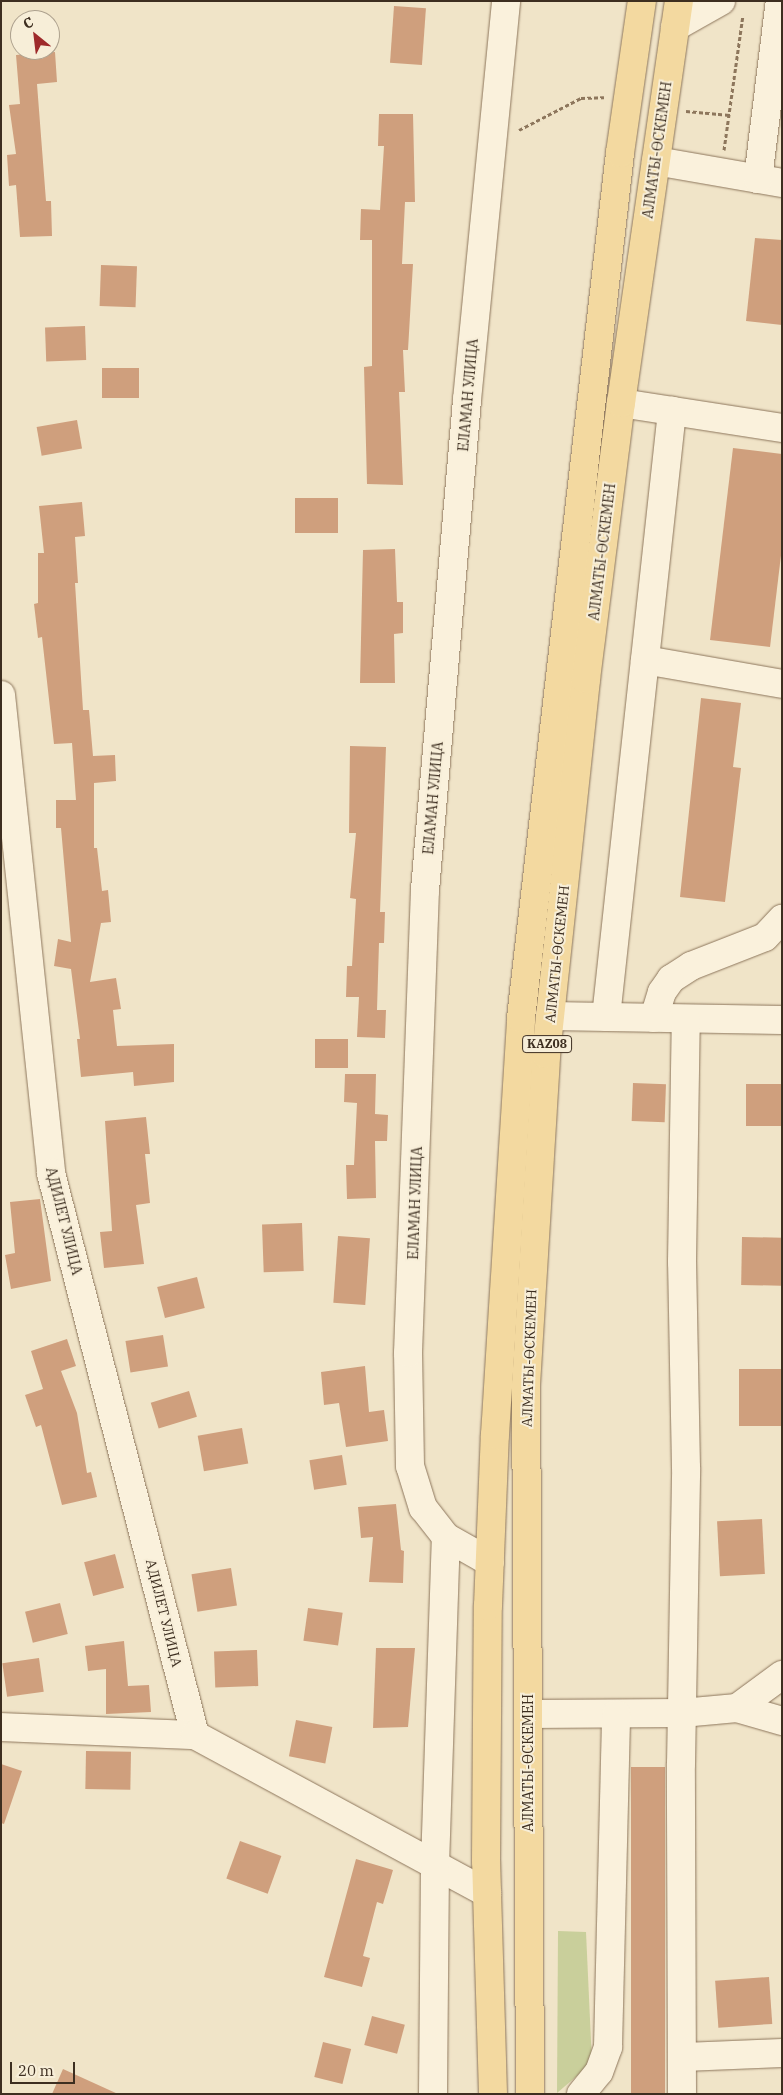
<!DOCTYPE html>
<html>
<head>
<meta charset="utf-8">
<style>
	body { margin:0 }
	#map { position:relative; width:783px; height:2095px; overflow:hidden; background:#f0e4c8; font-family:"IBM Plex Serif",serif }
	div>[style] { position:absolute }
	.green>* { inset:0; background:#c9cf9b }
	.building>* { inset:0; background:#cf9f7d; transform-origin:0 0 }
	.path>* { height:3px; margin-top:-1.5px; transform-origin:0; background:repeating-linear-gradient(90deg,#8d765c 0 4px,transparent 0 6.5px) }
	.roads { filter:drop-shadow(0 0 1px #8d765c) drop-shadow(0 0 1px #8d765c) }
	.minor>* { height:28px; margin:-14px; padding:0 14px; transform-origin:14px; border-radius:14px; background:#faf1dc }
	.major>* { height:28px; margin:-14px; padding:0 14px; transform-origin:14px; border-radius:14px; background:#f3d9a0 }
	span { translate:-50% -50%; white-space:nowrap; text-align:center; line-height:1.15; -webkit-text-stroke:4px #f7eed8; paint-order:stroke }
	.shield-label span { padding:1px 4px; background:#f7eed8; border:1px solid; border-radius:4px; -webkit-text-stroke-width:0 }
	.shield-label { font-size:12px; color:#3d2e20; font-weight:700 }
	.street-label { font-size:14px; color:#3d2e20 }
	.frame { position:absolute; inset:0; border:2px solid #3d2e20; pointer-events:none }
	.north { position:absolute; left:10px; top:10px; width:50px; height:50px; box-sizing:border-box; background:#f7eed8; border:1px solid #ada18e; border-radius:50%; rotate:331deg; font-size:14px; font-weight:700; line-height:20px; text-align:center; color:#3d2e20 }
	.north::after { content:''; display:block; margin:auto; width:18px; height:22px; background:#9e2a2b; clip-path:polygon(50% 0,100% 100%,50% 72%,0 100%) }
	.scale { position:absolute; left:10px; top:2062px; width:65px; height:22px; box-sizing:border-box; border:2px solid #3d2e20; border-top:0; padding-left:6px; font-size:15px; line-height:18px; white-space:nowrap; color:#3d2e20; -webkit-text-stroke:4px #f7eed8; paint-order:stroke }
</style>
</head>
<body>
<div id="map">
	<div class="green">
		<div style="clip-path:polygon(558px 1931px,586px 1932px,592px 2063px,557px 2093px)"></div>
	</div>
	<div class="building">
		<div style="left:394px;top:6px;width:32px;height:57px;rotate:4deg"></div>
		<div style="clip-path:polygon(55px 52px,57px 82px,37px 84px,46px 201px,51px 201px,52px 236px,20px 237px,16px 185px,9px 186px,7px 155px,16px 154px,9px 105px,20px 104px,16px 55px)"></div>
		<div style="clip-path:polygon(379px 114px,413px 114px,415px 202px,405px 202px,402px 264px,413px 264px,408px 350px,403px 350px,405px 392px,399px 392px,403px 485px,367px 484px,364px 367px,372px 366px,372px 240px,360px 240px,361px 209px,380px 210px,384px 146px,378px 146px)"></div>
		<div style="clip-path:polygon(755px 238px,782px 240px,782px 325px,746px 321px)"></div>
		<div style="left:101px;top:265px;width:36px;height:41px;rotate:2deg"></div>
		<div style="left:85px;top:326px;width:34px;height:40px;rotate:88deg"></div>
		<div style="left:102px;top:368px;width:37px;height:30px"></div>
		<div style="left:77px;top:420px;width:29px;height:41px;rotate:80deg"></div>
		<div style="clip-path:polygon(733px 448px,782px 454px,782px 547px,770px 647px,710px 640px)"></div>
		<div style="left:338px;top:498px;width:35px;height:43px;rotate:90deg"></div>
		<div style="clip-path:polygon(82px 502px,85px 536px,75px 537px,78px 583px,75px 583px,83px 710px,89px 710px,93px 756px,115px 755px,116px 781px,94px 783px,94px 848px,97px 848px,102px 891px,108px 890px,111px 922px,101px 923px,90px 982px,116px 978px,121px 1009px,113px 1010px,117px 1046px,174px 1044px,174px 1082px,134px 1086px,133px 1072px,81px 1077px,77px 1039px,80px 1039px,71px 969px,54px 966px,58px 939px,71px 942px,61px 828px,56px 828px,56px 800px,76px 800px,72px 743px,54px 744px,42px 637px,38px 638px,34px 604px,38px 603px,38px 553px,44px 553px,39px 506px)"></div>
		<div style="clip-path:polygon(395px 549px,397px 602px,403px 602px,403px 633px,394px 634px,395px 683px,360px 683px,363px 550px)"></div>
		<div style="clip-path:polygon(701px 698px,741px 703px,733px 767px,741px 768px,725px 902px,680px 897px)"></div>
		<div style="clip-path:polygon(350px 746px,386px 747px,380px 912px,385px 912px,384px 943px,379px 943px,377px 1010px,386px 1010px,385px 1038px,357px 1037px,359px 997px,346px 997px,347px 966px,352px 966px,356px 899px,350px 898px,356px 833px,349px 833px)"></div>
		<div style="left:315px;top:1039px;width:33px;height:29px"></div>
		<div style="clip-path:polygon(345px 1074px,376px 1074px,375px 1114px,388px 1115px,387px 1141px,375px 1141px,376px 1198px,347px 1199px,346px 1165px,354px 1165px,357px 1103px,344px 1102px)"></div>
		<div style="left:633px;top:1083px;width:33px;height:38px;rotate:2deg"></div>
		<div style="left:782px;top:1084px;width:42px;height:36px;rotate:90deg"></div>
		<div style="clip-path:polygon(146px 1117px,150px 1154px,145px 1154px,150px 1203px,136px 1205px,144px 1264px,104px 1268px,100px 1232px,112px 1231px,105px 1121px)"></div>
		<div style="clip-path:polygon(40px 1199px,51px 1281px,11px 1289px,5px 1255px,15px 1253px,10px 1202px)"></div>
		<div style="left:302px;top:1223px;width:48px;height:40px;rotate:88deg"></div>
		<div style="left:338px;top:1236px;width:32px;height:67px;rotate:4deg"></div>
		<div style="left:742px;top:1237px;width:40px;height:48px;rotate:1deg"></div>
		<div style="left:197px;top:1277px;width:32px;height:41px;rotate:76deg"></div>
		<div style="left:163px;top:1335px;width:32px;height:38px;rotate:81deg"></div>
		<div style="clip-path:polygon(67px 1339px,76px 1366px,61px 1371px,77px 1413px,87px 1473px,91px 1472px,97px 1497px,62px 1505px,41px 1425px,36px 1427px,25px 1395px,43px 1389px,31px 1351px)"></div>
		<div style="clip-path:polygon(365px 1366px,369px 1412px,384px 1410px,388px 1441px,346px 1447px,339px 1403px,324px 1405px,321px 1372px)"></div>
		<div style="left:739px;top:1369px;width:42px;height:57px"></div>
		<div style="left:189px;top:1391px;width:27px;height:40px;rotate:73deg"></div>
		<div style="left:242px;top:1428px;width:36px;height:45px;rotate:80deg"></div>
		<div style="left:342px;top:1455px;width:30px;height:33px;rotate:81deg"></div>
		<div style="clip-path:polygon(396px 1504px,401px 1550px,404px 1551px,403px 1583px,369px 1582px,373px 1537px,361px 1538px,358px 1507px)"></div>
		<div style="left:762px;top:1519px;width:55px;height:45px;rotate:87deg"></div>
		<div style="left:115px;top:1554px;width:35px;height:32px;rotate:75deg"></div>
		<div style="left:231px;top:1568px;width:38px;height:40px;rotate:81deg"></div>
		<div style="left:60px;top:1603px;width:32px;height:36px;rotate:76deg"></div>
		<div style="left:308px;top:1608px;width:35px;height:33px;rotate:8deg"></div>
		<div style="clip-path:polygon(124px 1641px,128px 1686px,149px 1685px,151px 1712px,106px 1714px,106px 1669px,88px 1671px,85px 1646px)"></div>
		<div style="clip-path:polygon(376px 1648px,415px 1648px,408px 1727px,373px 1728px)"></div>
		<div style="left:257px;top:1650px;width:36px;height:43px;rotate:88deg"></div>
		<div style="left:39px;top:1658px;width:34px;height:37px;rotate:82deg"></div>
		<div style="left:296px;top:1720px;width:37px;height:37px;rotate:11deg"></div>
		<div style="left:86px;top:1751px;width:45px;height:38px;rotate:1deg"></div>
		<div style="clip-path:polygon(1px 1764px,22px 1771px,4px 1824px,1px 1823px)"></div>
		<div style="left:631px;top:1767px;width:34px;height:327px"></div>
		<div style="left:240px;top:1841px;width:44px;height:40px;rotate:20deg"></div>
		<div style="clip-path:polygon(356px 1859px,393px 1870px,383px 1904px,377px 1902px,363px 1956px,370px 1958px,362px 1987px,324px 1977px)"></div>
		<div style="left:769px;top:1977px;width:47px;height:54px;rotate:86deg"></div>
		<div style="left:372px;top:2016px;width:34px;height:30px;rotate:15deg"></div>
		<div style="left:323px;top:2042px;width:29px;height:36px;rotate:14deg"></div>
		<div style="clip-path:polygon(63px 2069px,118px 2094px,52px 2094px)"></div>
	</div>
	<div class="path">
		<div style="left:686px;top:111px;width:44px;rotate:5.2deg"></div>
		<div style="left:519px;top:130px;width:70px;rotate:-27.3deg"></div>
		<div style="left:581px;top:98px;width:23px;rotate:-2deg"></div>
		<div style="left:724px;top:150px;width:136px;rotate:-82deg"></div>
	</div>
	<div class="roads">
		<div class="minor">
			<div style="left:675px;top:27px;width:53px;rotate:-29.5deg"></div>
			<div style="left:656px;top:161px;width:128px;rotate:9.9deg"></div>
			<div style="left:758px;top:179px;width:179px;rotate:-83deg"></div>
			<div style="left:621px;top:403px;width:163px;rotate:8.8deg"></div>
			<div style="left:645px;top:660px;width:139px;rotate:9.9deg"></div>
			<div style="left:1px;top:695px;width:481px;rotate:84deg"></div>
			<div style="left:51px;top:1173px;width:580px;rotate:75.63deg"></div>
			<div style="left:550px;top:1016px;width:232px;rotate:1deg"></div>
			<div style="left:606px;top:1017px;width:610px;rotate:-83.78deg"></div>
			<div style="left:654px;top:1018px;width:27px;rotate:-73deg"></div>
			<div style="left:662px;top:992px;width:16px;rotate:-55deg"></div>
			<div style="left:671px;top:979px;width:24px;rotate:-33deg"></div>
			<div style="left:691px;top:966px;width:79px;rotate:-21.4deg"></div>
			<div style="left:765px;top:937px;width:25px;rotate:-47deg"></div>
			<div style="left:490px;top:1562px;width:51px;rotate:-150.4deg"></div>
			<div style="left:446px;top:1537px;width:37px;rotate:-128deg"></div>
			<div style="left:423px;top:1508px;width:44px;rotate:-107.2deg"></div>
			<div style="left:410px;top:1466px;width:113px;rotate:-91deg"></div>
			<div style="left:408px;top:1353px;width:463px;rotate:-87.9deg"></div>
			<div style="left:425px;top:890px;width:492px;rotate:-85.1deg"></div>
			<div style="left:467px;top:400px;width:401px;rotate:-84.4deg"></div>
			<div style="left:737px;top:1708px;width:56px;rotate:-36.3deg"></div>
			<div style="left:528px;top:1714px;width:154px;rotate:-0.4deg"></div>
			<div style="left:682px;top:1713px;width:55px;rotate:-5.2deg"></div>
			<div style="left:737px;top:1708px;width:47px;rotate:16.1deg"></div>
			<div style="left:1px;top:1727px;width:194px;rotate:2.4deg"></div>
			<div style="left:195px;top:1735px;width:332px;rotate:28.4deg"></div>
			<div style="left:684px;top:2057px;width:98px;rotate:-2.3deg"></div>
			<div style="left:433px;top:2094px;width:229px;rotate:-89.5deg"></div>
			<div style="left:435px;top:1865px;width:328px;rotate:-88.1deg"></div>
			<div style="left:581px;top:2094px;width:28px;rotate:-51deg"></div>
			<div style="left:599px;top:2072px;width:27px;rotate:-70deg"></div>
			<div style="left:608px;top:2047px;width:333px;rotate:-88.6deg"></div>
			<div style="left:682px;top:2094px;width:330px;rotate:-90.2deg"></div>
			<div style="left:681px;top:1764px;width:296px;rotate:-89deg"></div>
			<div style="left:686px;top:1468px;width:206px;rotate:-91.1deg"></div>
			<div style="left:682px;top:1262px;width:243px;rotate:-89.1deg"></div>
		</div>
		<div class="major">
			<div style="left:493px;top:2094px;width:233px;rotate:-91.7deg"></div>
			<div style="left:486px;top:1861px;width:255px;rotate:-89.6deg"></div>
			<div style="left:488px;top:1606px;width:171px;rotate:-87.7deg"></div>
			<div style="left:495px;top:1435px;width:418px;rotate:-86.4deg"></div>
			<div style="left:521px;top:1018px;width:871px;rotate:-83.47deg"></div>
			<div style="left:620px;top:153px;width:154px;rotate:-81.8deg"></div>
			<div style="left:530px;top:2094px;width:709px;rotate:-90.32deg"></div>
			<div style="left:526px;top:1385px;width:332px;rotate:-86.5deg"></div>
			<div style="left:546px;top:1054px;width:377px;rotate:-83.9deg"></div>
			<div style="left:586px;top:679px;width:278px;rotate:-82.8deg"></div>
			<div style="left:621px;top:403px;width:406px;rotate:-81.8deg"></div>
		</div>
	</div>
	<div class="shield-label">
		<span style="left:547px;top:1044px">KAZ08</span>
	</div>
	<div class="street-label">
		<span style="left:657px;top:150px;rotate:-82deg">АЛМАТЫ-ӨСКЕМЕН</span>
		<span style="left:468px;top:395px;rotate:-85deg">ЕЛАМАН УЛИЦА</span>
		<span style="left:602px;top:552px;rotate:-83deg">АЛМАТЫ-ӨСКЕМЕН</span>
		<span style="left:433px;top:798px;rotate:-85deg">ЕЛАМАН УЛИЦА</span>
		<span style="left:557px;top:954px;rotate:-84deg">АЛМАТЫ-ӨСКЕМЕН</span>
		<span style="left:415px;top:1203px;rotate:-88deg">ЕЛАМАН УЛИЦА</span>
		<span style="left:64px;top:1221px;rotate:76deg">АДИЛЕТ УЛИЦА</span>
		<span style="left:529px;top:1358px;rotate:-88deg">АЛМАТЫ-ӨСКЕМЕН</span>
		<span style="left:164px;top:1613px;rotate:76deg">АДИЛЕТ УЛИЦА</span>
		<span style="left:528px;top:1763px;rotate:-90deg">АЛМАТЫ-ӨСКЕМЕН</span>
	</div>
	<div class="frame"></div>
	<div class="north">С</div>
	<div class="scale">20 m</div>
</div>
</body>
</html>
